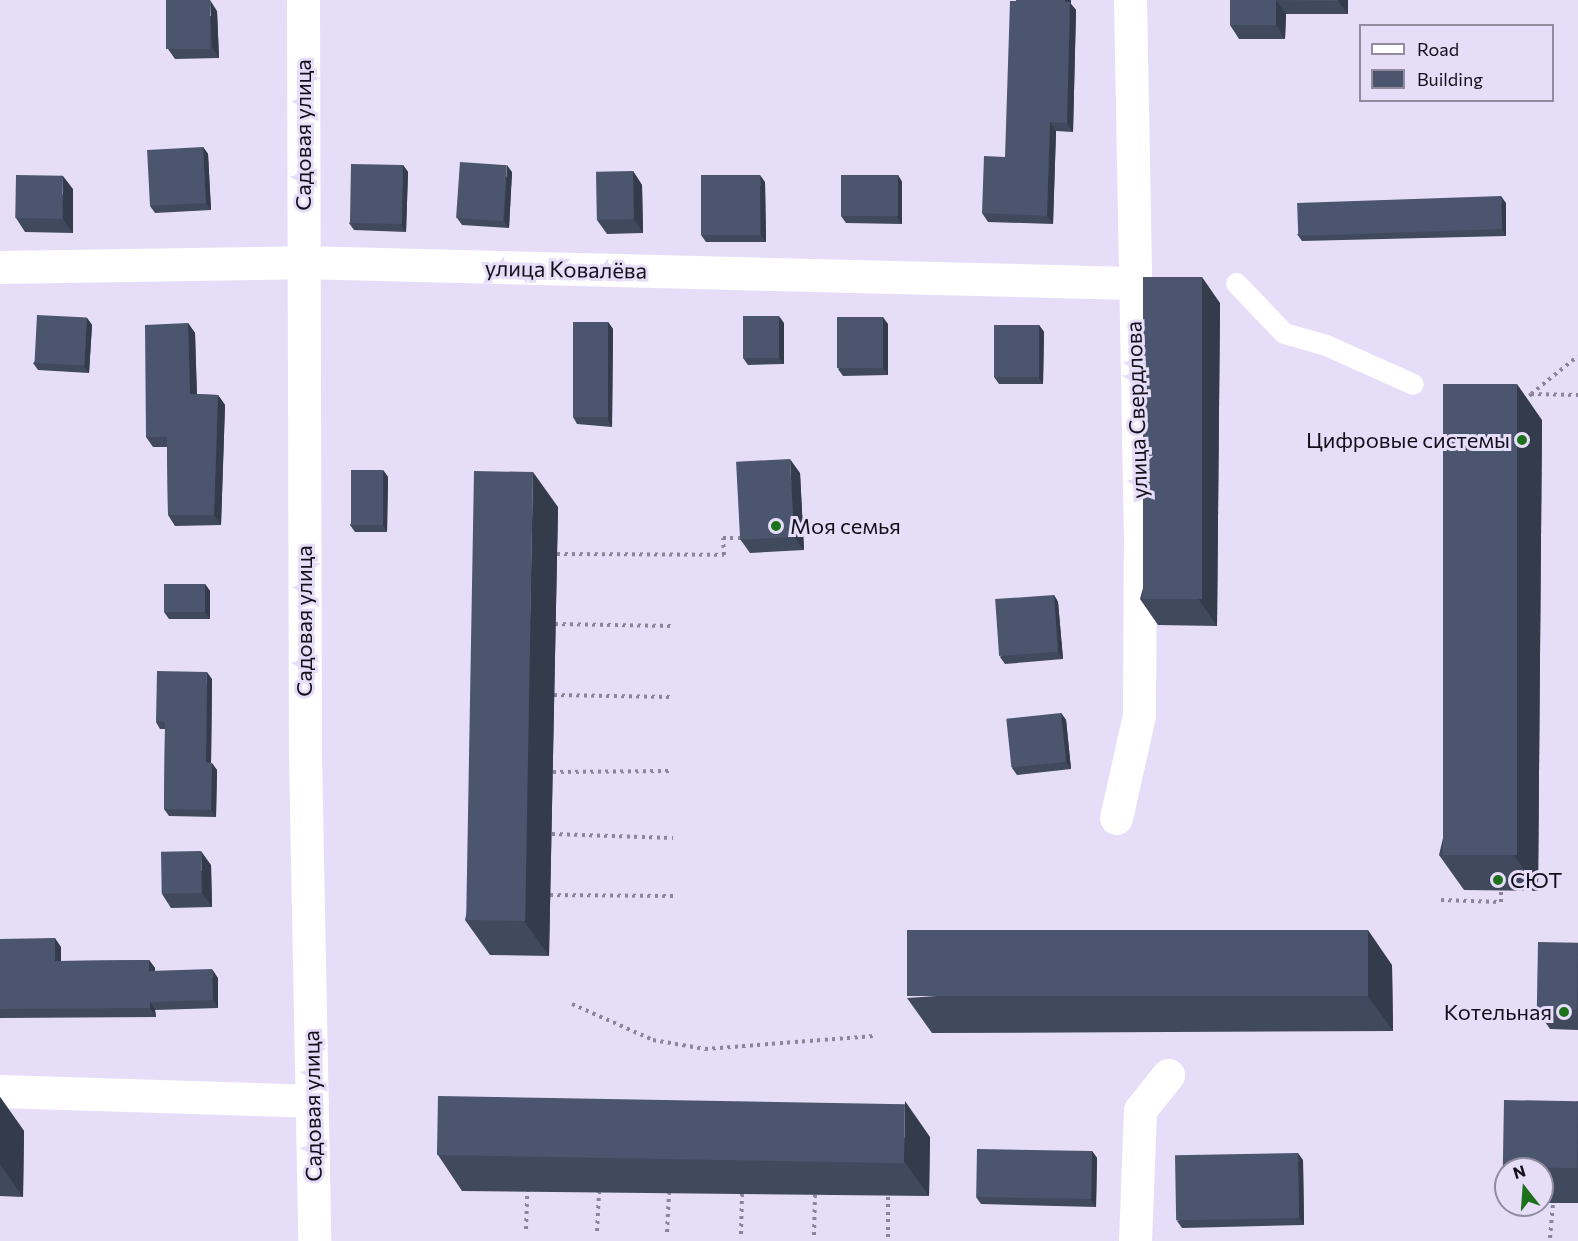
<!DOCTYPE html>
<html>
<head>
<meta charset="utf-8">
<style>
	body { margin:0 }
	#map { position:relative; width:1578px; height:1241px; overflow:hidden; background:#e6def9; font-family:Commissioner,sans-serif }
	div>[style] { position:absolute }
	.path>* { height:4px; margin-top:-2px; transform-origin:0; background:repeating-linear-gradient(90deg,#8a8598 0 3px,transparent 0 7.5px) }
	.lane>* { height:21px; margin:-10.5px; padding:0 10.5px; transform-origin:10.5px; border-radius:10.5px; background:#fff }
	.street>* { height:33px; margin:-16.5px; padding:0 16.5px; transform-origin:16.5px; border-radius:16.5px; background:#fff }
	.wall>* { inset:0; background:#40495e }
	.shaded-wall>* { inset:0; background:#343c4c }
	.building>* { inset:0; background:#4b556d; transform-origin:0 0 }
	.dots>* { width:16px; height:16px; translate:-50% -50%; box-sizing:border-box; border:3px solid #e6def9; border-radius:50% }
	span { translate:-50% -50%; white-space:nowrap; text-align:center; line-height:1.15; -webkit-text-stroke:6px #e6def9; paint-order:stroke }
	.street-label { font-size:22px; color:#121019 }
	.poi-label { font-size:22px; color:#121019 }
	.right { translate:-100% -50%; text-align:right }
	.left { translate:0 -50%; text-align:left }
	.legend { position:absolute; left:1359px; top:24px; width:195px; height:78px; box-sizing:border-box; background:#e6def9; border:2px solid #918c9f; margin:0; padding:8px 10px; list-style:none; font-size:18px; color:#121019 }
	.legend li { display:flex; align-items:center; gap:12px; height:30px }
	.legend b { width:30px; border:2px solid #918c9f }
	.north { position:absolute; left:1494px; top:1157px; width:60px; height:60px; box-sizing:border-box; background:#e6def9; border:2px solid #918c9f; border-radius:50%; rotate:343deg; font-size:16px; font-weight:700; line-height:24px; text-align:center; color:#121019 }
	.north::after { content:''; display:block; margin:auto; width:21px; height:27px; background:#1e711b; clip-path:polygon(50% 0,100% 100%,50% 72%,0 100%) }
</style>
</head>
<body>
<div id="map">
	<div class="path">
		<div style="left:1531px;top:394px;width:60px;rotate:-39deg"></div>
		<div style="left:1525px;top:402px;width:10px;rotate:-53deg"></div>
		<div style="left:1531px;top:394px;width:47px;rotate:1.2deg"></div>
		<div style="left:557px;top:554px;width:167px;rotate:0.3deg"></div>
		<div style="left:724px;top:555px;width:17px;rotate:-93deg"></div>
		<div style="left:723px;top:538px;width:20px"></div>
		<div style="left:555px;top:624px;width:117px;rotate:1deg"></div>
		<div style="left:554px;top:695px;width:118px;rotate:1deg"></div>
		<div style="left:553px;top:772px;width:120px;rotate:-0.5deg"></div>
		<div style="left:552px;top:834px;width:121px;rotate:1.9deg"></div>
		<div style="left:550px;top:895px;width:124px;rotate:0.5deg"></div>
		<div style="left:1441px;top:900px;width:60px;rotate:1.9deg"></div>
		<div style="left:1501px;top:902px;width:12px;rotate:-90deg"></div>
		<div style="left:572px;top:1004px;width:89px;rotate:24deg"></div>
		<div style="left:653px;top:1040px;width:53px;rotate:9.8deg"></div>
		<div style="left:705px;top:1049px;width:170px;rotate:-4.4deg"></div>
		<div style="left:526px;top:1229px;width:38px;rotate:-88deg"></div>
		<div style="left:597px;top:1231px;width:39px;rotate:-87deg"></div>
		<div style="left:667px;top:1232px;width:39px;rotate:-87deg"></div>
		<div style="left:741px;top:1234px;width:40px;rotate:-88.6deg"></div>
		<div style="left:814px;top:1235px;width:40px;rotate:-88.6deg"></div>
		<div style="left:888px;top:1237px;width:42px;rotate:-90deg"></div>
		<div style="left:1550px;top:1238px;width:35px;rotate:-85deg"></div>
	</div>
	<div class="lane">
		<div style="left:1236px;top:283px;width:69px;rotate:46.2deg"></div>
		<div style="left:1284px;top:333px;width:44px;rotate:15.9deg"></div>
		<div style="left:1326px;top:345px;width:95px;rotate:24.1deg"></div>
	</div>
	<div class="street">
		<div style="left:303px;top:0;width:754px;rotate:89.85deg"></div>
		<div style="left:305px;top:754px;width:487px;rotate:88.9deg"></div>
		<div style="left:0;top:267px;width:302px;rotate:-0.9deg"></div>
		<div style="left:302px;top:262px;width:830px;rotate:1.45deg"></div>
		<div style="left:1116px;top:818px;width:106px;rotate:-77.4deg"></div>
		<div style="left:1139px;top:715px;width:175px;rotate:-89.7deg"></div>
		<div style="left:1140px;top:540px;width:540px;rotate:-91.06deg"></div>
		<div style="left:0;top:1091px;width:312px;rotate:1.8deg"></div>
		<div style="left:1135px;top:1241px;width:131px;rotate:-87.8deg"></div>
		<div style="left:1140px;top:1110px;width:45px;rotate:-51.3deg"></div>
	</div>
	<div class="wall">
		<div style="clip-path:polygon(1230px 0,1348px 0,1348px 14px,1286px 14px,1285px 39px,1239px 39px,1230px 25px)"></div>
		<div style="clip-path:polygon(1071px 4px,1076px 10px,1073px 132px,1056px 131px,1053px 224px,988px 222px,982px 213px,1005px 157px)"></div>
		<div style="clip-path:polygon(217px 11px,219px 58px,175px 59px,168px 49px)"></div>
		<div style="clip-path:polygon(203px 147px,208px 154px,211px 210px,155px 213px,150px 206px)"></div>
		<div style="clip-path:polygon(403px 165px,408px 172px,406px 232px,354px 230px,349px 223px)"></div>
		<div style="clip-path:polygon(633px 171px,642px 185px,643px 233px,607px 234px,597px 220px)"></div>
		<div style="clip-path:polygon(512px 172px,509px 228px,462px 225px,457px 218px)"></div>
		<div style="clip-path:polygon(898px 175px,902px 182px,902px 224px,846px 223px,841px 216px)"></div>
		<div style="clip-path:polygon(765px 182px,766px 242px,706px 242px,701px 235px)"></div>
		<div style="clip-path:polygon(73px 189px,73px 233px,25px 232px,16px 218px)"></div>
		<div style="clip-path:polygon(1506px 203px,1506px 236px,1302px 241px,1297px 234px)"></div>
		<div style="clip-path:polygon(1220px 303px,1217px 626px,1158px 625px,1140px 599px)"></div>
		<div style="clip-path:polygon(87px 318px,92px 325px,89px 373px,38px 370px,33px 363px)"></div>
		<div style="clip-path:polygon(608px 322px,613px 329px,612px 427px,577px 424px,573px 417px)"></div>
		<div style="clip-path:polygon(188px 323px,195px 333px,197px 394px,218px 395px,225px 405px,221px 525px,175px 526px,168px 515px,167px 447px,153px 447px,146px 437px)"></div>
		<div style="clip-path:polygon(784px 323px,784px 364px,748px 365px,743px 358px)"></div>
		<div style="clip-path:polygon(888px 324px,888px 375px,843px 376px,838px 369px)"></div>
		<div style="clip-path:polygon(1039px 325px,1044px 332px,1043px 384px,999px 384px,994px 377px)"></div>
		<div style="clip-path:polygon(1542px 420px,1538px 891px,1464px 890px,1439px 855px)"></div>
		<div style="clip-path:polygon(383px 470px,388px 477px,387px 532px,355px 532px,350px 525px)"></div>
		<div style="clip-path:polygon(800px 473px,804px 550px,750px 553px,740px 539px)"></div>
		<div style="clip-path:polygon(558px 507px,549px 956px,490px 955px,465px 920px)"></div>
		<div style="clip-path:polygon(205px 584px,210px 591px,210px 619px,169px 619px,164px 612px)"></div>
		<div style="clip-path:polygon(1054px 595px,1058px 602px,1063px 659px,1005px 664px,1000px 657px)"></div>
		<div style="clip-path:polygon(212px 679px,211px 763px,217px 770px,216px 817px,169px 816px,164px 809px,165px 729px,160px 729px,156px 722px)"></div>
		<div style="clip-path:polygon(1061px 713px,1066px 720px,1071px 769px,1017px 775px,1012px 768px)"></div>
		<div style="clip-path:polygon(211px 865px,212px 907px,171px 908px,162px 894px)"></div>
		<div style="clip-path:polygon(0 939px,61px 947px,61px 961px,149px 960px,155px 968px,155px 971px,218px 978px,218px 1008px,155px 1010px,156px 1017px,0 1018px)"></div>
		<div style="clip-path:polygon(1578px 943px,1578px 1030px,1550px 1029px,1536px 1009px)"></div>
		<div style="clip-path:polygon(1392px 965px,1393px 1031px,932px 1033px,907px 998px)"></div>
		<div style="clip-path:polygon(0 1097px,24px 1131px,23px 1197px,0 1196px)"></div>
		<div style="clip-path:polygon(1578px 1101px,1578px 1203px,1542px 1203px,1542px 1169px,1506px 1169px,1506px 1172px,1503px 1167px)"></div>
		<div style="clip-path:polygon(930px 1137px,929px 1196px,462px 1191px,438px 1155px)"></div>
		<div style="clip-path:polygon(1092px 1151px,1097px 1158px,1096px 1207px,981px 1204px,976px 1197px)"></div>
		<div style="clip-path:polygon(1303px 1160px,1304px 1225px,1182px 1228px,1177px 1221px)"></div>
	</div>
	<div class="shaded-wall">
		<div style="clip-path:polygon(210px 0,217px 11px,219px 58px,212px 47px)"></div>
		<div style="clip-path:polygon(1065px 0,1071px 0,1071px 4px,1076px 10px,1073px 132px,1067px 123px)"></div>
		<div style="clip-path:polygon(1276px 0,1286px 14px,1285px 39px,1276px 25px)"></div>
		<div style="clip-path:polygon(1338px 0,1348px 0,1348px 14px,1338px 1px)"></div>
		<div style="clip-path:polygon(1050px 122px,1056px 131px,1053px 224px,1047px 216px)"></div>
		<div style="clip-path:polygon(203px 147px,208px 154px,211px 210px,206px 203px)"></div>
		<div style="clip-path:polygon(403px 165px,408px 172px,406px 232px,401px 225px)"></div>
		<div style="clip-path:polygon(507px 165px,512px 172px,509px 228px,504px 221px)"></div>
		<div style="clip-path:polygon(633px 171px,642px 185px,643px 233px,634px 219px)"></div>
		<div style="clip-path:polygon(760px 175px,765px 182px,766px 242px,761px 235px)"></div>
		<div style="clip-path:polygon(898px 175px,902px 182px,902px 224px,897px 217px)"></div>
		<div style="clip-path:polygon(63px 176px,73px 189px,73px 233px,63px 219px)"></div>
		<div style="clip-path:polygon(1501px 196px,1506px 203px,1506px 236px,1502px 229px)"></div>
		<div style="clip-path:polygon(1202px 277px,1220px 303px,1217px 626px,1199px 600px)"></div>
		<div style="clip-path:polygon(779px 316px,784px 323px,784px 364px,779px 357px)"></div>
		<div style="clip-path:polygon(883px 317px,888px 324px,888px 375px,883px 368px)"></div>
		<div style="clip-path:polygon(87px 318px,92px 325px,89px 373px,84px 366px)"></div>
		<div style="clip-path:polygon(608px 322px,613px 329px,612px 427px,608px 420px)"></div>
		<div style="clip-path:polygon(188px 323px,195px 333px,197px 404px,190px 394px)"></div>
		<div style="clip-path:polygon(1039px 325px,1044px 332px,1043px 384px,1038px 377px)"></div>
		<div style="clip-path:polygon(1517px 384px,1542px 420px,1538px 891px,1514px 855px)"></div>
		<div style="clip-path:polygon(218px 395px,225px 405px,221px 525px,214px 515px)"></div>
		<div style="clip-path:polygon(790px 459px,800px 473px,804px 550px,794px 537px)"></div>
		<div style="clip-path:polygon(383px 470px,388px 477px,387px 532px,383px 525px)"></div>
		<div style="clip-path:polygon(533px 472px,558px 507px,549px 956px,524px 921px)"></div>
		<div style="clip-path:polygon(205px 584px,210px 591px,210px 619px,205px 612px)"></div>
		<div style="clip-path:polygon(1054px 595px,1058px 602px,1063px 659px,1058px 652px)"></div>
		<div style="clip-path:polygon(207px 672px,212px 679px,211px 769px,206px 762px)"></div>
		<div style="clip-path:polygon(1061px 713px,1066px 720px,1071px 769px,1066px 762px)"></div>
		<div style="clip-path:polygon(212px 763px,217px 770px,216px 817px,211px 810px)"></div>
		<div style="clip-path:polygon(201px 851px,211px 865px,212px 907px,202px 893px)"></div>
		<div style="clip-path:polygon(1368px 930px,1392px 965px,1393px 1031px,1368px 996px)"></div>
		<div style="clip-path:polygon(55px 938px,61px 947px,61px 970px,55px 961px)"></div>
		<div style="clip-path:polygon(149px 960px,155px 968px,155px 979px,149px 971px)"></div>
		<div style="clip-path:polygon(212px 969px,218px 978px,218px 1008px,213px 1000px)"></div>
		<div style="clip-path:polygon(150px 1002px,155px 1010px,156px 1017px,150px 1008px)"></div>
		<div style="clip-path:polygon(0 1097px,24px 1131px,23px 1197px,0 1164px)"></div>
		<div style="clip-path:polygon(905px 1101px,930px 1137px,929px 1196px,904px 1161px)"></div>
		<div style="clip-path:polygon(1092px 1151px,1097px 1158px,1096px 1207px,1091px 1200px)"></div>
		<div style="clip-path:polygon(1298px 1153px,1303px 1160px,1304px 1225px,1299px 1218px)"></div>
	</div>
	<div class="building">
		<div style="left:166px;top:0;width:44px;height:49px"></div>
		<div style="clip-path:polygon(1016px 0,1065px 0,1065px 2px,1070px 2px,1067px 123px,1050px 122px,1047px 216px,982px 213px,984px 156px,1005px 157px,1010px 1px,1016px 1px)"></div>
		<div style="clip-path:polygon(1230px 0,1338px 0,1338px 1px,1276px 0,1276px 25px,1230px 25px)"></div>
		<div style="left:203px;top:147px;width:56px;height:56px;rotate:87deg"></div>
		<div style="left:460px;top:162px;width:47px;height:56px;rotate:4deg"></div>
		<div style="left:351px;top:164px;width:52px;height:59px;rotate:1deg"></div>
		<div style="left:633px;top:171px;width:48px;height:37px;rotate:89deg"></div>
		<div style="left:16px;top:175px;width:47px;height:43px;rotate:1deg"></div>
		<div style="left:701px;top:175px;width:59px;height:60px"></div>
		<div style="left:841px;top:175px;width:57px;height:41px"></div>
		<div style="left:1501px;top:196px;width:33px;height:204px;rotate:88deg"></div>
		<div style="left:1143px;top:277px;width:59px;height:322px"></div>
		<div style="left:37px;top:315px;width:50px;height:48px;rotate:3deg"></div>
		<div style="left:743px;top:316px;width:36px;height:42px"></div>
		<div style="left:883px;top:317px;width:51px;height:46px;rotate:90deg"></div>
		<div style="left:573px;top:322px;width:35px;height:95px"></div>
		<div style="clip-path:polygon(188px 323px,190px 394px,218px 395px,214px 515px,168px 515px,167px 437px,146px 437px,145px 325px)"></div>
		<div style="left:994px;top:325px;width:45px;height:52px"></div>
		<div style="left:1443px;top:384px;width:74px;height:471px"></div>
		<div style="left:790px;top:459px;width:78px;height:54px;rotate:87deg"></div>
		<div style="left:351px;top:470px;width:32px;height:55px"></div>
		<div style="left:474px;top:471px;width:59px;height:449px;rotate:1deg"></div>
		<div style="left:205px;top:584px;width:28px;height:41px;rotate:90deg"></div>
		<div style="left:1054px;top:595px;width:57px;height:59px;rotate:86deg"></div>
		<div style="clip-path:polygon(157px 671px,207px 672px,206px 762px,212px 763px,211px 810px,164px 809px,165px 722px,156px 722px)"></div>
		<div style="left:1061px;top:713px;width:49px;height:55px;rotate:84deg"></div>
		<div style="left:201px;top:851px;width:42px;height:40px;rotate:89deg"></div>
		<div style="left:1368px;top:930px;width:66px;height:461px;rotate:90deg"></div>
		<div style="clip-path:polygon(55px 938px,55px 961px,149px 960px,149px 971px,212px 969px,213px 1000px,150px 1002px,150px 1008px,0 1009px,0 939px)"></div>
		<div style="left:1538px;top:942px;width:40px;height:67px;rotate:1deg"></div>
		<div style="left:438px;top:1096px;width:467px;height:59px;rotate:1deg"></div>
		<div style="left:1504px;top:1100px;width:74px;height:67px;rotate:1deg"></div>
		<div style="left:977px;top:1149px;width:115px;height:48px;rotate:1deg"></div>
		<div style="left:1298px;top:1153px;width:65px;height:123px;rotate:89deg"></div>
	</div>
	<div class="dots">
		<div style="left:1522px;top:440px;background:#1e711b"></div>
		<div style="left:776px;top:526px;background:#1e711b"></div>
		<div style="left:1498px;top:880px;background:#1e711b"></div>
		<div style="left:1564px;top:1012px;background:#1e711b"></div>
	</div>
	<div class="street-label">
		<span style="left:303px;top:135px;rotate:-90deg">Садовая улица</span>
		<span style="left:566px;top:269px;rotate:1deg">улица Ковалёва</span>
		<span style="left:1136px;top:410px;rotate:-92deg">улица Свердлова</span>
		<span style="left:304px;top:621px;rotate:-90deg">Садовая улица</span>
		<span style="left:312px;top:1106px;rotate:-91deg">Садовая улица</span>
	</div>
	<div class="poi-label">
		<span class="right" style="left:1510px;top:440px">Цифровые системы</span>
		<span class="left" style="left:790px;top:526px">Моя семья</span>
		<span class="left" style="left:1510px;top:880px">СЮТ</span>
		<span class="right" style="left:1552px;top:1012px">Котельная</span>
	</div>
	<ul class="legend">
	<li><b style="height:8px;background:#fff"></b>Road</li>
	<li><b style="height:16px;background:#4b556d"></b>Building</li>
	</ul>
	<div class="north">N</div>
</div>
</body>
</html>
